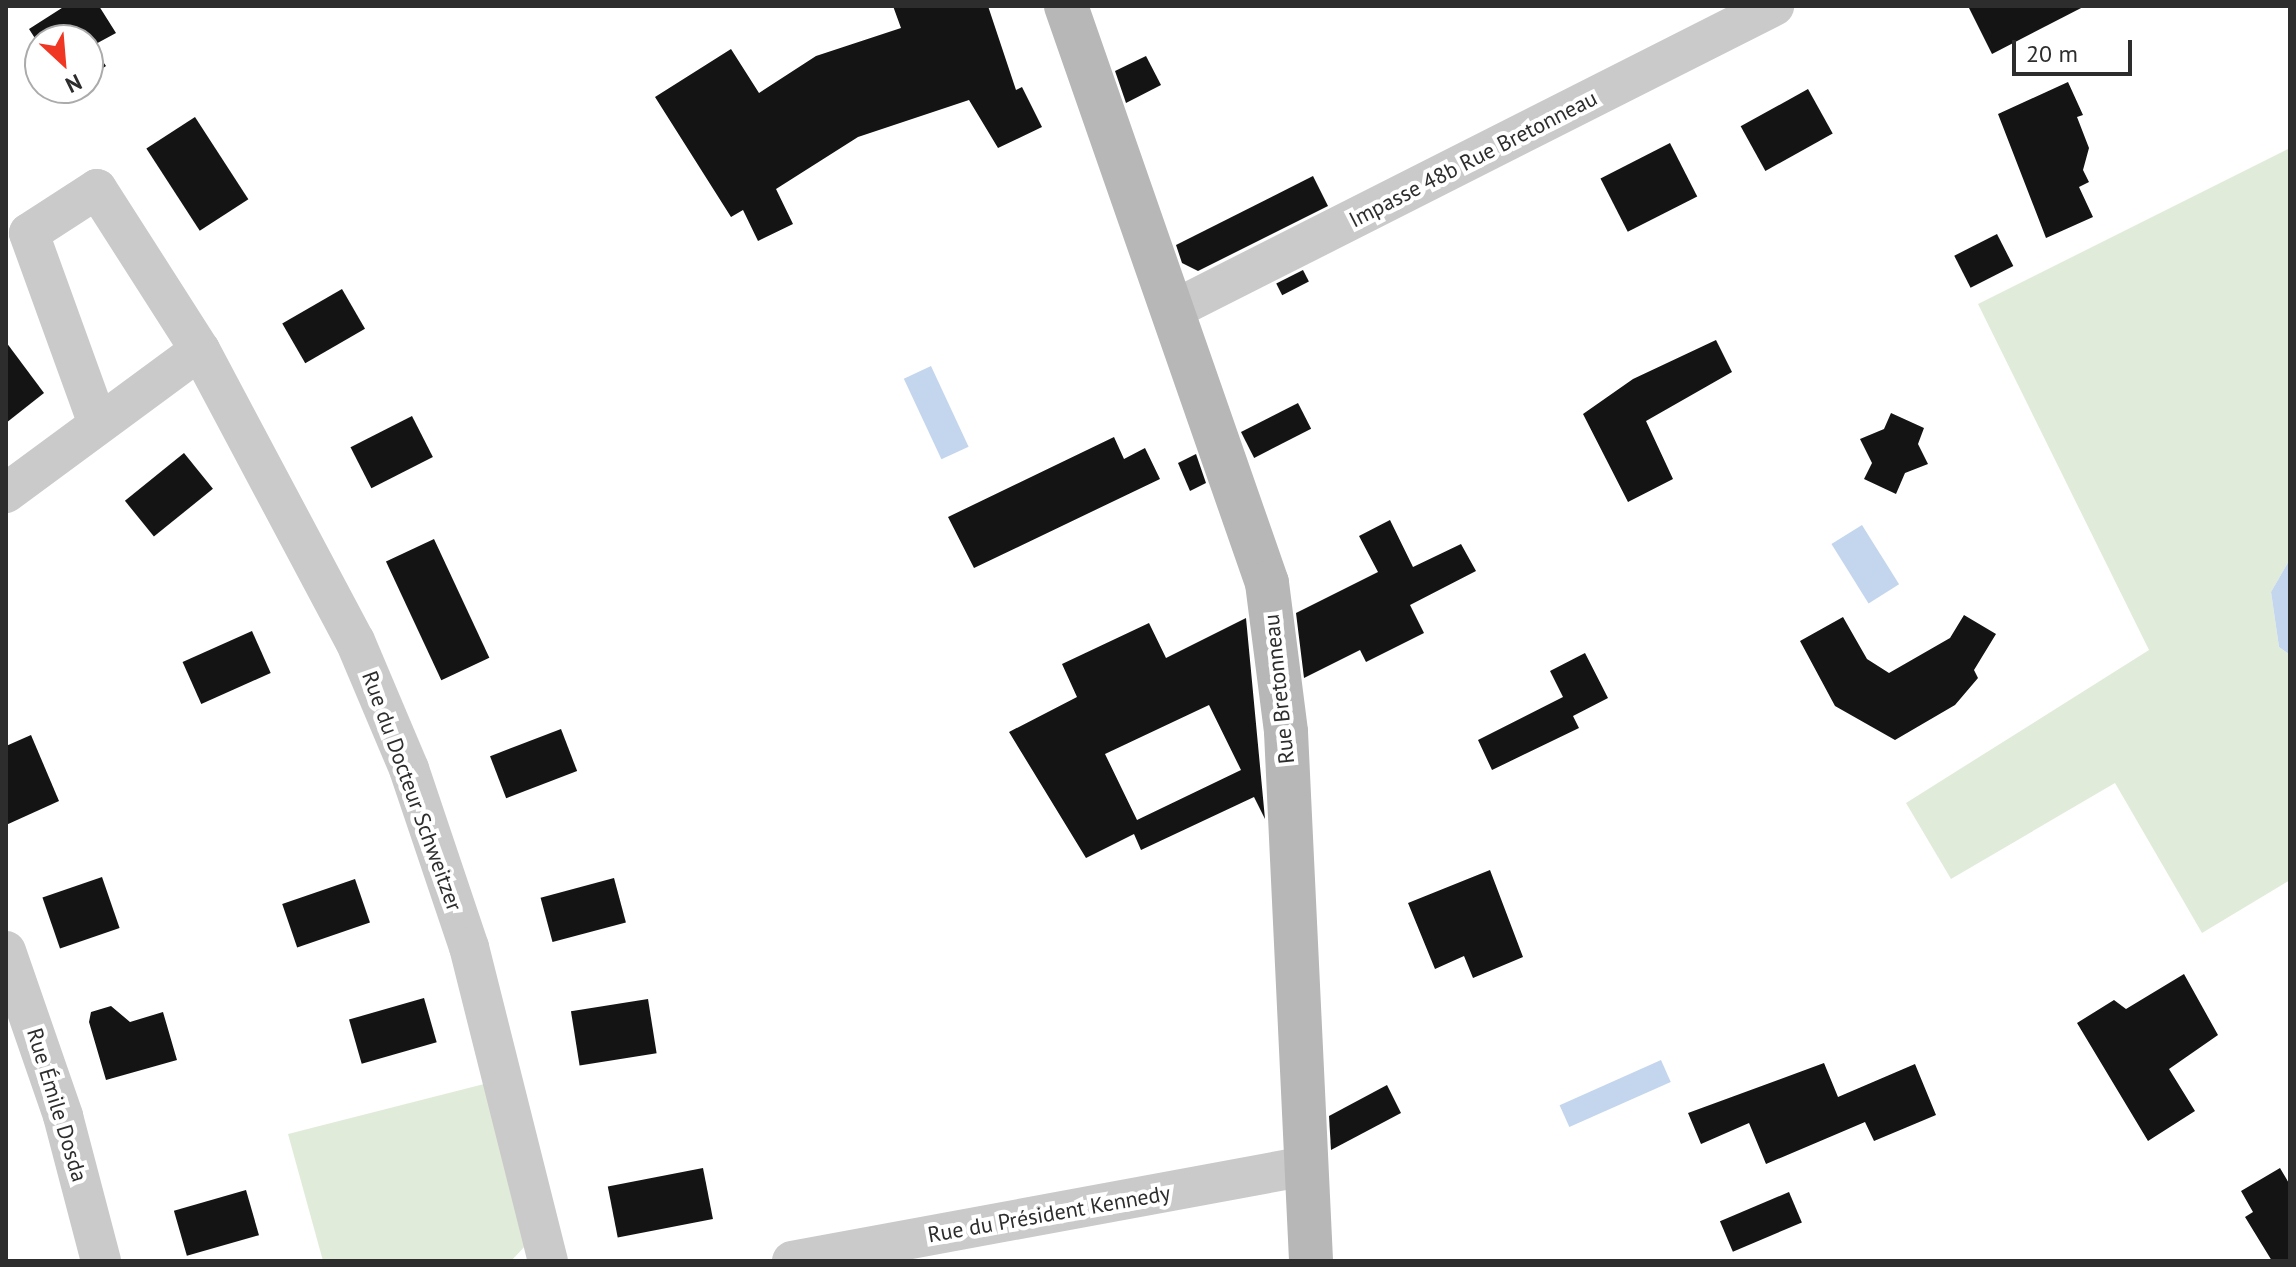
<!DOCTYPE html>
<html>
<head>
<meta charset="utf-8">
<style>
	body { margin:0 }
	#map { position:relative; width:2296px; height:1267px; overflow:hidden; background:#fff; font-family:"PT Sans",sans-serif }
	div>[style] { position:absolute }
	.green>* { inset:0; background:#e0ecd9 }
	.water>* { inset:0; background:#c4d6ed; transform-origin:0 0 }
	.building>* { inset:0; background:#141414; transform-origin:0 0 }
	.street>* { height:40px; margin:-20px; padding:0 20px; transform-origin:20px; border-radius:20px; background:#cacaca }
	.secondary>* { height:44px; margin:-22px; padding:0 22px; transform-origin:22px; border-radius:22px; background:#b7b7b7 }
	span { translate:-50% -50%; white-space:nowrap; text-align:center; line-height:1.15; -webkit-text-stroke:8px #fff; paint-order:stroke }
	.street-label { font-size:22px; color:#2d2d2d }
	.frame { position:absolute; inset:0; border:8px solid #2d2d2d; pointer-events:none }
	.north { position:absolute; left:24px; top:24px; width:80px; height:80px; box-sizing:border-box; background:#fff; border:2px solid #ababab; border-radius:50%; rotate:154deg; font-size:22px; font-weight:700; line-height:32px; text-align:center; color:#2d2d2d }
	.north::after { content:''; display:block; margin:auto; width:28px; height:36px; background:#f03723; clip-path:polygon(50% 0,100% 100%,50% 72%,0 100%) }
	.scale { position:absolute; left:2012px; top:40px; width:120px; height:36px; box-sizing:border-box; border:4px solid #2d2d2d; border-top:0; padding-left:10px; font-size:24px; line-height:28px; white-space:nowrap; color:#2d2d2d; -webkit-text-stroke:6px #fff; paint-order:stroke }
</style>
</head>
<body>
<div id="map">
	<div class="green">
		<div style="clip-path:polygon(2290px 148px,2290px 559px,2271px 592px,2279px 647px,2290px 655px,2290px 880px,2202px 933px,2115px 783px,1951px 879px,1906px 803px,2149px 650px,1978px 304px)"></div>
		<div style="clip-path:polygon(488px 1083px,528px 1243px,511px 1261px,323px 1261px,288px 1134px)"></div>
	</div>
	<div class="water">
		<div style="left:931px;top:366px;width:89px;height:30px;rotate:65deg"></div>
		<div style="left:1862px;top:525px;width:70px;height:36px;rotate:58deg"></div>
		<div style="clip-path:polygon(2290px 559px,2290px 655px,2279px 647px,2271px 592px)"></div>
		<div style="left:1661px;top:1060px;width:24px;height:111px;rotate:66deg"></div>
	</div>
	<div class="building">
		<div style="clip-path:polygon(65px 6px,99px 6px,116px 33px,92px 46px,106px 66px,88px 78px,88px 40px,40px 40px,40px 46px,29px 29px)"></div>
		<div style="clip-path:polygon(893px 6px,988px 6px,1016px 90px,1022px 87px,1042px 127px,998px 148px,969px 100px,858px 137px,776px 189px,793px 224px,758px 241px,743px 210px,731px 217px,655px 97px,731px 49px,759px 93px,816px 56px,901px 28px)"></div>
		<div style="clip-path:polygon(1968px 6px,2085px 6px,1992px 54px)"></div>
		<div style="clip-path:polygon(1146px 56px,1161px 85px,1126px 103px,1115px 71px)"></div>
		<div style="clip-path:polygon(2068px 82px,2083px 115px,2077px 117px,2089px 148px,2083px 170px,2089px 182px,2079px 187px,2093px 217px,2046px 238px,1998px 114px)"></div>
		<div style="left:1808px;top:89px;width:51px;height:77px;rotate:61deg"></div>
		<div style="left:195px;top:117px;width:98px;height:58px;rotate:57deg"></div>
		<div style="left:1670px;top:143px;width:60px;height:78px;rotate:63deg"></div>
		<div style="clip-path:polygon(1313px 176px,1328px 206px,1198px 271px,1182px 263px,1176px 245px)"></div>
		<div style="left:1997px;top:234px;width:36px;height:48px;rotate:63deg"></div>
		<div style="left:1303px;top:270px;width:13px;height:30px;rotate:63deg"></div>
		<div style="left:342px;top:289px;width:46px;height:69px;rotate:60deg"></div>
		<div style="clip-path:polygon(1716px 340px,1732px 372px,1646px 421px,1673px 479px,1628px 502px,1583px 414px,1633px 379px)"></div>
		<div style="clip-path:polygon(6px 342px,44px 393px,6px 423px)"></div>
		<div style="left:1298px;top:403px;width:29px;height:64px;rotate:63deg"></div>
		<div style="clip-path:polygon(1891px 413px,1924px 428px,1918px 444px,1928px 464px,1905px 473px,1896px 494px,1864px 479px,1872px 463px,1860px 439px,1884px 429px)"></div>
		<div style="left:412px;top:416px;width:46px;height:69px;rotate:63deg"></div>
		<div style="clip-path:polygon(1114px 437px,1124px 459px,1145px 448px,1160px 479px,974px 568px,948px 517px)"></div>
		<div style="left:184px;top:453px;width:46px;height:76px;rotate:51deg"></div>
		<div style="clip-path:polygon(1196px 454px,1206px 483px,1190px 491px,1178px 463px)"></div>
		<div style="clip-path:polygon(1390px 520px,1413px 567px,1461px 544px,1476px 571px,1410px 605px,1424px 633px,1366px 662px,1360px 650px,1304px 678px,1296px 613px,1378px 572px,1359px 536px)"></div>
		<div style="left:434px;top:539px;width:131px;height:53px;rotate:65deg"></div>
		<div style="clip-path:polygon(1964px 615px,1996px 634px,1974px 670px,1978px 678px,1955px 705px,1895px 740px,1835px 706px,1800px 641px,1843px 617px,1867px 659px,1889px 673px,1950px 638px)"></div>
		<div style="clip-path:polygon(evenodd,1246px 618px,1265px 819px,1254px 797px,1141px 850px,1134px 834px,1086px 858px,1009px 732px,1077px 697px,1062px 664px,1149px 623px,1166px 658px,1246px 618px,1209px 705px,1241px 770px,1137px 820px,1105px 754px,1209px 705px)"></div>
		<div style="left:252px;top:631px;width:46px;height:76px;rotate:66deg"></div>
		<div style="clip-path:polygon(1585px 653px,1608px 698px,1573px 716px,1579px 728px,1492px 770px,1478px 740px,1563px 697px,1550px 671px)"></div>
		<div style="left:561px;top:729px;width:45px;height:76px;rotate:69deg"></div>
		<div style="clip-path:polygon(31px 735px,59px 801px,6px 825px,6px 746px)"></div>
		<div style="clip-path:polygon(1490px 870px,1523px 957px,1473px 978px,1464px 956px,1435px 969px,1408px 903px)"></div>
		<div style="left:102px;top:877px;width:54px;height:63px;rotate:71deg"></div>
		<div style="left:614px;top:878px;width:46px;height:76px;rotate:75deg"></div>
		<div style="left:355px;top:879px;width:46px;height:77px;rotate:71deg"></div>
		<div style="clip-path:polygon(2184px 974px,2218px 1035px,2169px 1069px,2195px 1111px,2148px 1141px,2077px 1023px,2114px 1000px,2126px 1009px)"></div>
		<div style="left:424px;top:998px;width:46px;height:78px;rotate:74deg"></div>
		<div style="left:648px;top:999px;width:55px;height:78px;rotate:81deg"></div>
		<div style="clip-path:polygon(111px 1006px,130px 1022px,163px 1012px,177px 1060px,106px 1080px,89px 1022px,91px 1012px)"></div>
		<div style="clip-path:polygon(1824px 1063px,1838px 1097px,1915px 1064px,1936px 1115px,1874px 1141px,1865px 1122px,1766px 1164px,1749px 1123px,1701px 1144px,1688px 1113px)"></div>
		<div style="clip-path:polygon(1387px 1085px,1401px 1113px,1331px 1150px,1329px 1116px)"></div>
		<div style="left:703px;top:1168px;width:52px;height:97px;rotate:79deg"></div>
		<div style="clip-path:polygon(2280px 1168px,2290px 1185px,2290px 1261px,2272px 1261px,2245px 1217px,2253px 1212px,2241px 1191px)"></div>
		<div style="left:246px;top:1190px;width:47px;height:75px;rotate:74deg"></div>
		<div style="left:1789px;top:1192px;width:33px;height:75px;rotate:67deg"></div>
	</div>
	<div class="street">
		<div style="left:1171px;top:311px;width:676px;rotate:-26.83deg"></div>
		<div style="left:98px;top:424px;width:203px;rotate:-109.9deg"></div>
		<div style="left:29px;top:233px;width:81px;rotate:-32.9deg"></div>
		<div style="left:97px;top:189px;width:191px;rotate:57.4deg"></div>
		<div style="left:200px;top:350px;width:330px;rotate:62deg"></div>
		<div style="left:355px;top:641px;width:139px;rotate:67.1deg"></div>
		<div style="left:409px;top:769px;width:188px;rotate:71.4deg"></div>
		<div style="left:469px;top:947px;width:324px;rotate:75.9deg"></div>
		<div style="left:6px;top:493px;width:241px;rotate:-36.4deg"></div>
		<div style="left:6px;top:951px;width:175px;rotate:70.9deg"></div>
		<div style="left:63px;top:1116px;width:150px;rotate:75.3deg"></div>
		<div style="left:792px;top:1261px;width:523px;rotate:-10.47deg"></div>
	</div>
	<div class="secondary">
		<div style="left:1066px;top:6px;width:611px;rotate:70.79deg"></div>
		<div style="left:1267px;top:583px;width:150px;rotate:82.7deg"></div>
		<div style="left:1286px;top:732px;width:530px;rotate:87.29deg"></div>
	</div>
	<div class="street-label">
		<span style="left:1473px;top:159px;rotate:-27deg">Impasse 48b Rue Bretonneau</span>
		<span style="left:1279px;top:689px;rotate:-96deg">Rue Bretonneau</span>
		<span style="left:412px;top:791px;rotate:70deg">Rue du Docteur Schweitzer</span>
		<span style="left:57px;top:1105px;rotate:73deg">Rue Émile Dosda</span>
		<span style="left:1049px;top:1214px;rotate:-10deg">Rue du Président Kennedy</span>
	</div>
	<div class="frame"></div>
	<div class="north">N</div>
	<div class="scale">20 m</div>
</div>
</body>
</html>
